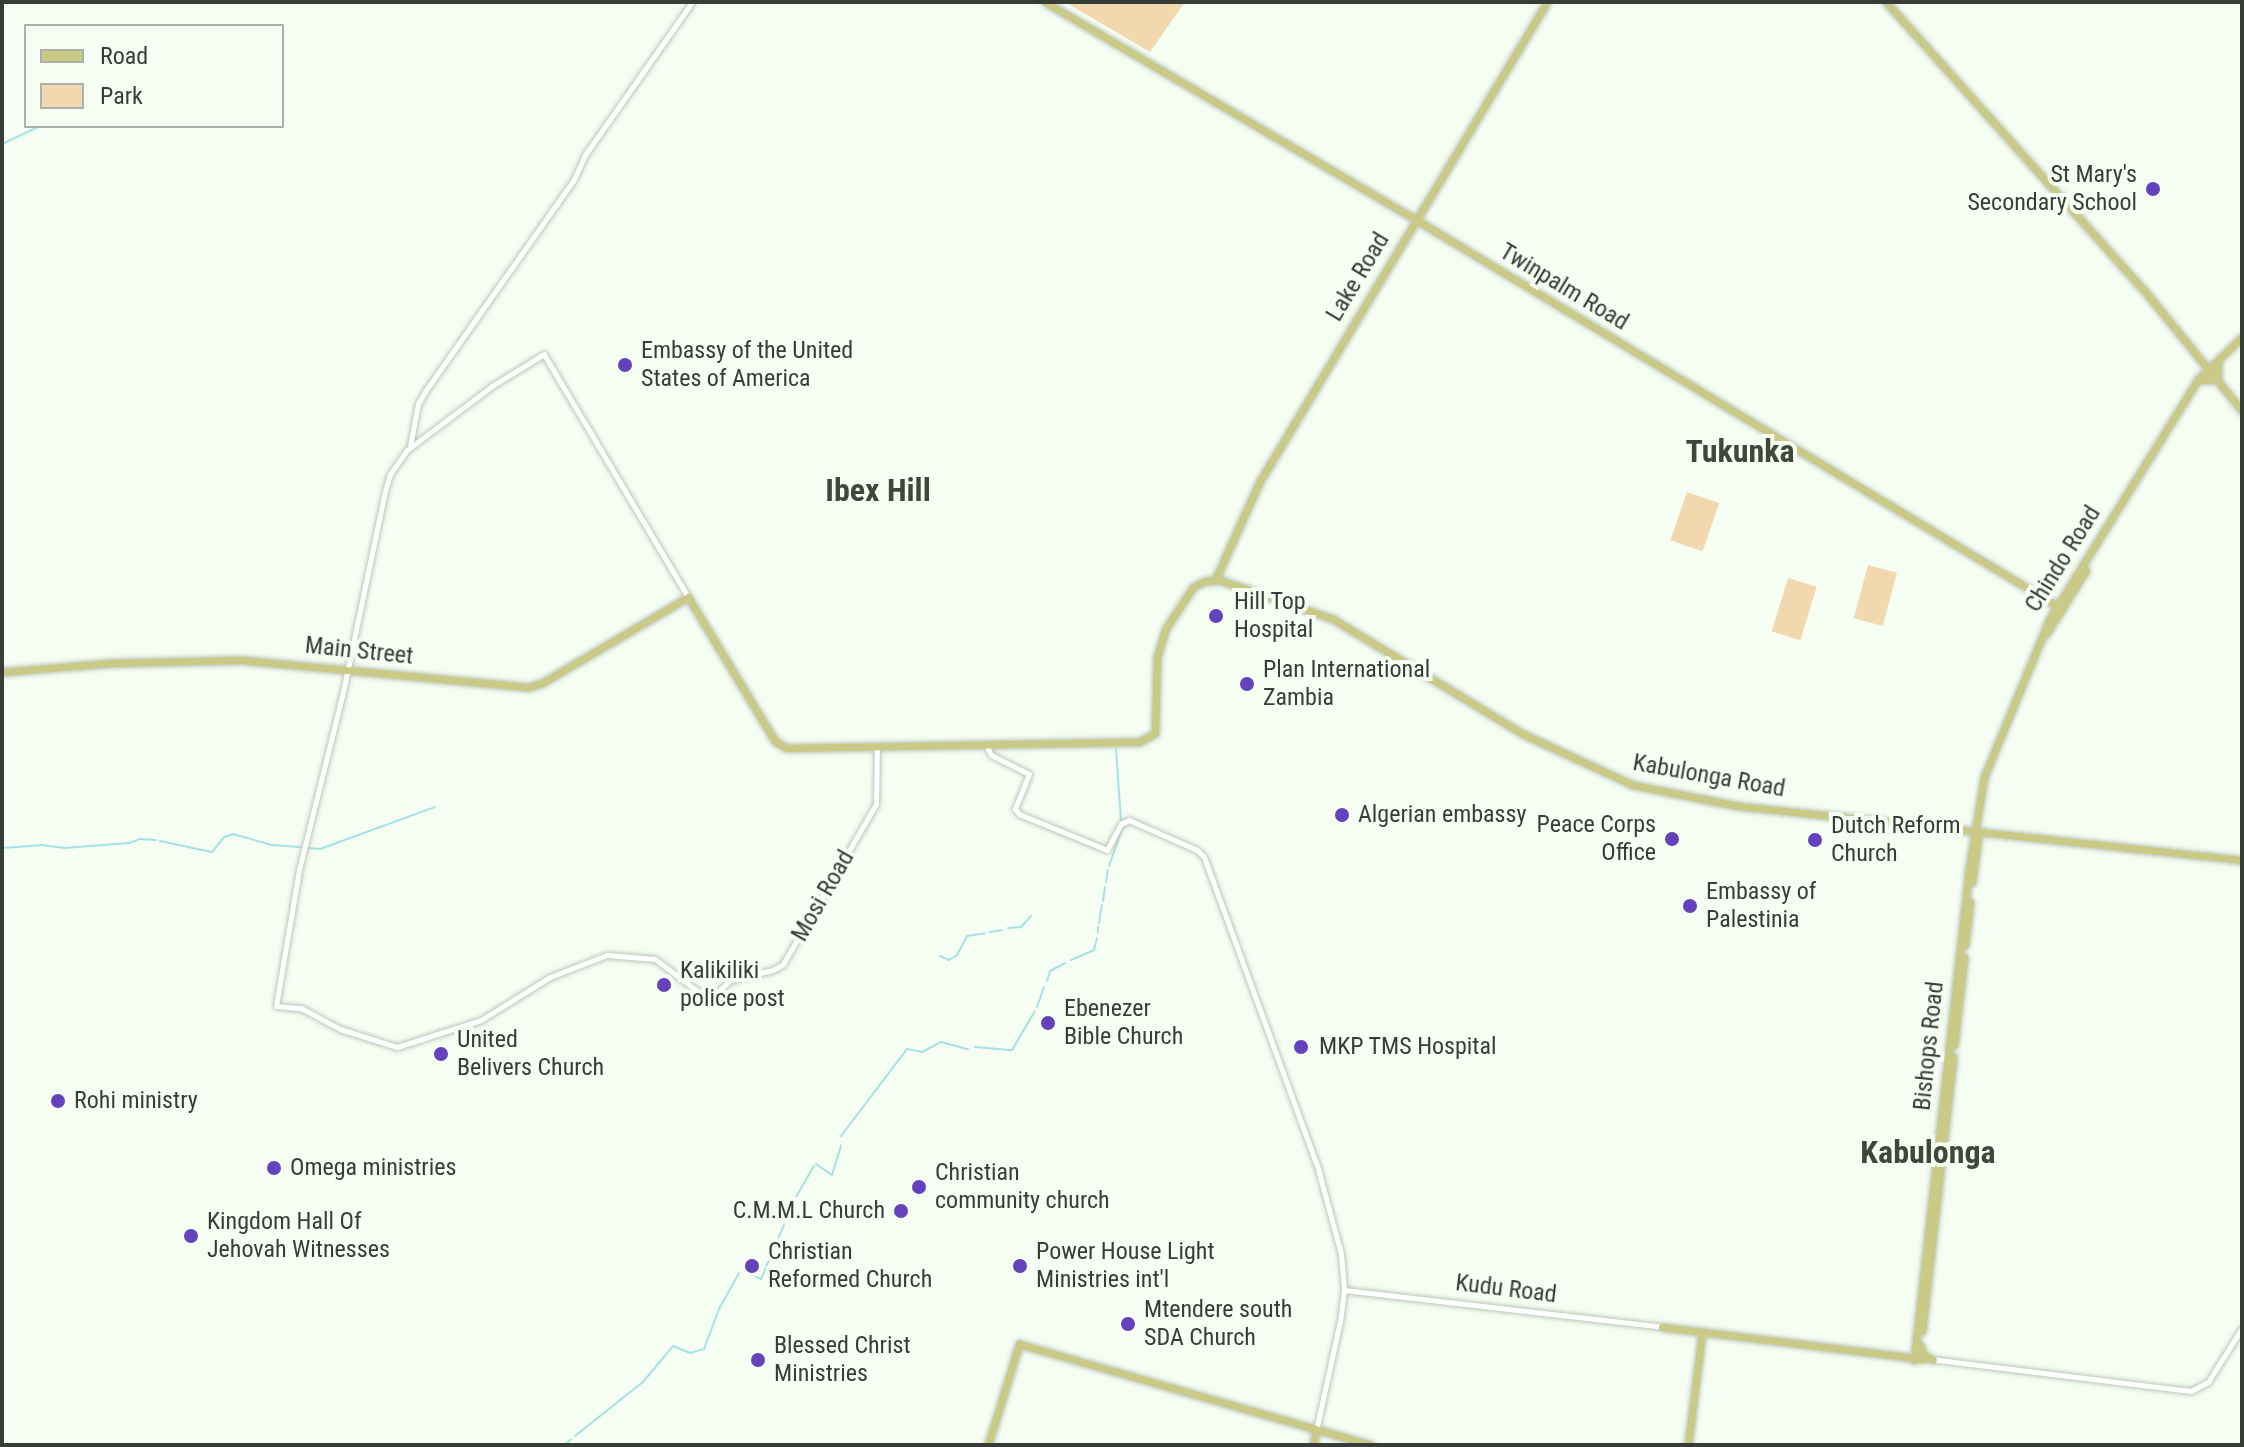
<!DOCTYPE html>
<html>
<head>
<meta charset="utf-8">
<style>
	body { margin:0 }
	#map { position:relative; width:2244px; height:1447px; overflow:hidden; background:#f6fef3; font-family:"Roboto Condensed",sans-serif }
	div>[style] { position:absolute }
	.green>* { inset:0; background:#f2d8af; transform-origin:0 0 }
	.stream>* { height:2px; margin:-1px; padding:0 1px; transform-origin:1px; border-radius:1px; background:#a4e2e5 }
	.roads { filter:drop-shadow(0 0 2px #bdc7ba) drop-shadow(0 0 2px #bdc7ba) }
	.minor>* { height:5px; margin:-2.5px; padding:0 2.5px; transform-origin:2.5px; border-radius:2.5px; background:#fff }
	.major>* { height:7px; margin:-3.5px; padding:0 3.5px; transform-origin:3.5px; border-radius:3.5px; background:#cac986 }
	.dots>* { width:22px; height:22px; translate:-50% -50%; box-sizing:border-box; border:4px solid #f6fef3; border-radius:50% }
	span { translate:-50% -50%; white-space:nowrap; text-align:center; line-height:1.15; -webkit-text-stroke:8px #f6fef3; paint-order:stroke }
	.poi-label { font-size:24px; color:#393d37 }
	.right { translate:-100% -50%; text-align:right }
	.left { translate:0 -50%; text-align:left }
	.street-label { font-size:24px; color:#393d37 }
	.district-label { font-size:32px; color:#3e473c; font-weight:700 }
	.frame { position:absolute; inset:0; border:4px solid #393d37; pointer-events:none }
	.legend { position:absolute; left:24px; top:24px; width:260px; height:104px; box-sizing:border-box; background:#f6fef3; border:2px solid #aab1a8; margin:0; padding:10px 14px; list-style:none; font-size:24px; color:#393d37 }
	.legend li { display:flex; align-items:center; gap:16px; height:40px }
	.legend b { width:40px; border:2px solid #aab1a8 }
</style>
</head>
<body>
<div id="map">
	<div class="green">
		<div style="clip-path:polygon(1065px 2px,1185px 2px,1150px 52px)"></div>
		<div style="left:1687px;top:492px;width:34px;height:51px;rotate:19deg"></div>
		<div style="left:1868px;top:565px;width:30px;height:55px;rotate:15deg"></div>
		<div style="left:1788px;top:578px;width:30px;height:56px;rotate:17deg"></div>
	</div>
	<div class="stream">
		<div style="left:2px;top:144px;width:42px;rotate:-25.3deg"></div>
		<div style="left:1116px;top:749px;width:71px;rotate:86deg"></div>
		<div style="left:160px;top:841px;width:53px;rotate:11.9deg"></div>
		<div style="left:212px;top:852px;width:19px;rotate:-51deg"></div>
		<div style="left:224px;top:837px;width:9px;rotate:-18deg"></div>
		<div style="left:233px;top:834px;width:41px;rotate:15.8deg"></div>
		<div style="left:272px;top:845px;width:28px;rotate:4deg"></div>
		<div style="left:2px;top:848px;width:39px;rotate:-4deg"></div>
		<div style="left:41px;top:845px;width:24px;rotate:7deg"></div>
		<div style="left:65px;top:848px;width:64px;rotate:-4.5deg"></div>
		<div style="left:129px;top:843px;width:12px;rotate:-20deg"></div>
		<div style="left:140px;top:839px;width:16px;rotate:4deg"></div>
		<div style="left:308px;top:848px;width:12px;rotate:5deg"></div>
		<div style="left:320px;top:849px;width:122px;rotate:-20.1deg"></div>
		<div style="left:1109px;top:866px;width:42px;rotate:-70.7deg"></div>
		<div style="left:1106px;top:882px;width:12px;rotate:-81deg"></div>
		<div style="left:1103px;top:901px;width:14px;rotate:-82deg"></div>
		<div style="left:1099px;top:923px;width:18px;rotate:-81deg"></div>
		<div style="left:1008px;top:928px;width:13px;rotate:-4deg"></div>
		<div style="left:1021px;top:927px;width:15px;rotate:-48deg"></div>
		<div style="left:990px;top:932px;width:12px;rotate:-9deg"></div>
		<div style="left:1098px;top:932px;width:5px;rotate:-90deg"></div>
		<div style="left:940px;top:956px;width:10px;rotate:24deg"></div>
		<div style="left:949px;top:960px;width:9px;rotate:-32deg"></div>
		<div style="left:957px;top:955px;width:21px;rotate:-62deg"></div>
		<div style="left:967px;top:936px;width:18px;rotate:-9deg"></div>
		<div style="left:1071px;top:960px;width:25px;rotate:-23deg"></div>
		<div style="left:1094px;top:950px;width:12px;rotate:-76deg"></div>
		<div style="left:1047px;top:981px;width:10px;rotate:-73deg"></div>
		<div style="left:1050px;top:971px;width:17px;rotate:-28deg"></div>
		<div style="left:1037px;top:1007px;width:21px;rotate:-71deg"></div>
		<div style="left:975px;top:1047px;width:37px;rotate:5deg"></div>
		<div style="left:1012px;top:1050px;width:45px;rotate:-59.5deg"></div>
		<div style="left:841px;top:1136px;width:109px;rotate:-52.8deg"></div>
		<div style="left:907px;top:1049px;width:15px;rotate:11deg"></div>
		<div style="left:922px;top:1052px;width:21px;rotate:-28deg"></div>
		<div style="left:941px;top:1042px;width:28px;rotate:15deg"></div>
		<div style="left:816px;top:1164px;width:19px;rotate:35deg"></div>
		<div style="left:832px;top:1175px;width:31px;rotate:-73deg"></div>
		<div style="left:746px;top:1272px;width:17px;rotate:25deg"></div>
		<div style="left:761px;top:1279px;width:89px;rotate:-66.9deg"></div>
		<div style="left:796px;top:1197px;width:36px;rotate:-60deg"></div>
		<div style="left:575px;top:1436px;width:87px;rotate:-38.5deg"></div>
		<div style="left:643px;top:1382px;width:47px;rotate:-50.2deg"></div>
		<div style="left:673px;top:1346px;width:18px;rotate:22deg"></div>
		<div style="left:690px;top:1353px;width:15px;rotate:-16deg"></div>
		<div style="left:704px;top:1349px;width:43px;rotate:-69.4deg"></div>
		<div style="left:719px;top:1309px;width:41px;rotate:-60.9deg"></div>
		<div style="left:565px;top:1445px;width:8px;rotate:-45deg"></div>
	</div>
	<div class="roads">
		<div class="minor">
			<div style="left:410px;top:446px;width:43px;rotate:-79.2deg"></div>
			<div style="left:418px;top:404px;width:16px;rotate:-60deg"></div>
			<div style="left:426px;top:390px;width:256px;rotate:-54.9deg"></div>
			<div style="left:573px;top:181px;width:29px;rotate:-65deg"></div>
			<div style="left:585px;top:155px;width:187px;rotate:-55deg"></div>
			<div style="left:688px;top:597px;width:282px;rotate:-120.7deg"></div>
			<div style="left:544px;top:354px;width:61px;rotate:148.4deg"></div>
			<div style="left:492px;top:386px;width:106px;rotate:143deg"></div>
			<div style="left:407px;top:450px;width:29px;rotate:125deg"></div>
			<div style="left:390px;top:474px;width:18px;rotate:106deg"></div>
			<div style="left:385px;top:491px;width:209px;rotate:101.8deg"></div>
			<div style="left:342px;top:696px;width:179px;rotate:103.9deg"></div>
			<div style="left:299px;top:870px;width:138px;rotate:99.6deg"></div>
			<div style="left:276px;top:1006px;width:25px;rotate:5deg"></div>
			<div style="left:301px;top:1008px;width:44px;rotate:28.3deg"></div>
			<div style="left:340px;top:1029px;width:60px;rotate:17.5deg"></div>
			<div style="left:397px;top:1047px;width:88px;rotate:-17.8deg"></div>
			<div style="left:481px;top:1020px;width:81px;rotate:-31.9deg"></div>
			<div style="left:550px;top:977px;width:61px;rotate:-21.1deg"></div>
			<div style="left:607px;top:955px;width:48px;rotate:4.8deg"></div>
			<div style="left:655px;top:959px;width:61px;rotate:37.1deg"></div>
			<div style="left:704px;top:996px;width:9px;rotate:6deg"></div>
			<div style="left:713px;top:997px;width:24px;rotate:-45deg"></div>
			<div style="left:730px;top:980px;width:44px;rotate:-13.1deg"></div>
			<div style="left:773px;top:970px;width:12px;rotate:-31deg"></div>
			<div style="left:783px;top:964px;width:185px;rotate:-59.8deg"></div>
			<div style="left:876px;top:804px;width:57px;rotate:-89deg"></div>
			<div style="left:986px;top:745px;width:11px;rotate:63deg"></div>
			<div style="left:991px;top:755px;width:42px;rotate:26.6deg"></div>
			<div style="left:1029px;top:774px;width:38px;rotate:112deg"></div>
			<div style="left:1015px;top:809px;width:6px;rotate:51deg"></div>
			<div style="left:1019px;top:814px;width:95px;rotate:22.2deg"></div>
			<div style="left:1107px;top:850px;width:30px;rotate:-62deg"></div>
			<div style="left:1121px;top:824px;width:9px;rotate:-27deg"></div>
			<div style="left:1129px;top:820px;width:74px;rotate:23.8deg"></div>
			<div style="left:1197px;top:850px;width:10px;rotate:45deg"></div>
			<div style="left:1204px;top:857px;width:328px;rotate:69.9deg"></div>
			<div style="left:1317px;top:1165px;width:92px;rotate:74.9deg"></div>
			<div style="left:1341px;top:1254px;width:36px;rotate:85deg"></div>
			<div style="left:1344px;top:1290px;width:31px;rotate:97deg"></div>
			<div style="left:1340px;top:1321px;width:113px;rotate:102.3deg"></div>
			<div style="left:1344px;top:1290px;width:320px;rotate:6.6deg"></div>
			<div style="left:1930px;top:1359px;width:263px;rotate:7deg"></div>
			<div style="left:2191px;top:1391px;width:19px;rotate:-28deg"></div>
			<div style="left:2208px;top:1382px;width:64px;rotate:-57.8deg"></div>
		</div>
		<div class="major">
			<div style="left:1045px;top:2px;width:444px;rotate:30.4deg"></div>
			<div style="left:1428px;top:227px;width:740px;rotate:31.07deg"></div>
			<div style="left:1886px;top:2px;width:385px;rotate:48.2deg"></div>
			<div style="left:2143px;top:289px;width:157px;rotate:50.9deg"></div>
			<div style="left:2203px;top:380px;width:15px;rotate:-4deg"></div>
			<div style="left:2218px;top:379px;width:17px;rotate:-90deg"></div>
			<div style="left:1215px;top:580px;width:109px;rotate:-65.6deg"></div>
			<div style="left:1260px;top:481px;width:558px;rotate:-59.07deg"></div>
			<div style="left:2046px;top:634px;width:75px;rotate:-58deg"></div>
			<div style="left:2px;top:672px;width:109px;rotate:-4.7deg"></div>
			<div style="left:111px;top:663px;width:130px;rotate:-1.3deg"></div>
			<div style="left:241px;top:660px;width:289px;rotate:5.4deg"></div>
			<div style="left:529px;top:687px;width:14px;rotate:-17deg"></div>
			<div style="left:542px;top:683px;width:169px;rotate:-30.5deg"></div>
			<div style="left:688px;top:597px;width:168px;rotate:58.9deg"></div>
			<div style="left:775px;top:741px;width:13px;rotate:32deg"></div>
			<div style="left:786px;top:748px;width:353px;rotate:-1deg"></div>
			<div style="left:1139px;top:742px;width:18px;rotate:-29deg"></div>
			<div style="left:1155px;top:733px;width:76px;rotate:-88.5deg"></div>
			<div style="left:1157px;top:657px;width:30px;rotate:-73deg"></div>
			<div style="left:1166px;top:628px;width:49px;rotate:-56.6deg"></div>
			<div style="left:1193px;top:587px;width:13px;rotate:-27deg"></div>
			<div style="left:1205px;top:581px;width:15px;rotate:-4deg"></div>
			<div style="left:1220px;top:580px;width:120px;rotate:19deg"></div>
			<div style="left:1333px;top:619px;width:222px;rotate:31.2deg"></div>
			<div style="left:1523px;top:734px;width:121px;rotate:24.9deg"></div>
			<div style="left:1633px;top:785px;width:107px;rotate:11.3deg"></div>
			<div style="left:1738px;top:806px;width:507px;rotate:6.12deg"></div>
			<div style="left:1972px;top:882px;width:44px;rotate:-82.2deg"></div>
			<div style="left:1965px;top:945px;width:43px;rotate:-83.4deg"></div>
			<div style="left:1954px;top:1045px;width:88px;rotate:-83.4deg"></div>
			<div style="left:1662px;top:1327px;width:263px;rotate:7deg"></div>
			<div style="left:1922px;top:1331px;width:276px;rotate:-83.5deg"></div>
			<div style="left:1920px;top:1345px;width:11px;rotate:68deg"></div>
			<div style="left:1924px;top:1355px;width:10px;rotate:29deg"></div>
			<div style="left:1914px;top:1360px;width:488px;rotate:-83.6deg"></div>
			<div style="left:1968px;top:875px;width:99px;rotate:-80.7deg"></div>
			<div style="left:1984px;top:777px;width:172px;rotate:-67.5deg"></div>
			<div style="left:2050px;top:618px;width:281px;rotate:-58.2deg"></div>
			<div style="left:2198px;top:379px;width:61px;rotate:-43.7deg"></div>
			<div style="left:988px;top:1445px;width:106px;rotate:-72.9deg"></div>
			<div style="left:1019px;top:1344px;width:366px;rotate:16deg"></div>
			<div style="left:1313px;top:1445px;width:14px;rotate:-78deg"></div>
			<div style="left:1688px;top:1445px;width:114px;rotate:-82.9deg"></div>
		</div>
	</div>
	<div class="dots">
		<div style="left:2153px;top:189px;background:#6342bb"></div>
		<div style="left:625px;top:365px;background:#6342bb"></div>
		<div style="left:1216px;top:616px;background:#6342bb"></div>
		<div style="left:1247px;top:684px;background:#6342bb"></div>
		<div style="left:1342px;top:815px;background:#6342bb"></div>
		<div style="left:1672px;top:839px;background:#6342bb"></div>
		<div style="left:1815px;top:840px;background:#6342bb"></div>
		<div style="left:1690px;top:906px;background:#6342bb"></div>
		<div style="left:664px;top:985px;background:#6342bb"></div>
		<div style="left:1048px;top:1023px;background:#6342bb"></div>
		<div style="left:1301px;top:1047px;background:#6342bb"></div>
		<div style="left:441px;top:1054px;background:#6342bb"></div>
		<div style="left:58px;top:1101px;background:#6342bb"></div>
		<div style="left:274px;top:1168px;background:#6342bb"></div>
		<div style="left:919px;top:1187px;background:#6342bb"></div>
		<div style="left:901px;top:1211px;background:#6342bb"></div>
		<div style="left:191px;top:1236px;background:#6342bb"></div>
		<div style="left:752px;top:1266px;background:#6342bb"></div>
		<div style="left:1020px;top:1266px;background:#6342bb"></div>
		<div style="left:1128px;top:1324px;background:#6342bb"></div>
		<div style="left:758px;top:1360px;background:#6342bb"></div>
	</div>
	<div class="poi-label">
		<span class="right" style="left:2137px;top:189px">St Mary's<br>Secondary School</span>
		<span class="left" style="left:641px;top:365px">Embassy of the United<br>States of America</span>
		<span class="left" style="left:1234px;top:616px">Hill Top<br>Hospital</span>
		<span class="left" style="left:1263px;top:684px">Plan International<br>Zambia</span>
		<span class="left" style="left:1358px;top:815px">Algerian embassy</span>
		<span class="right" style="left:1656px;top:839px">Peace Corps<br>Office</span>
		<span class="left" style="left:1831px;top:840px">Dutch Reform<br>Church</span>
		<span class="left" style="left:1706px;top:906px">Embassy of<br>Palestinia</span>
		<span class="left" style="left:680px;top:985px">Kalikiliki<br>police post</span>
		<span class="left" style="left:1064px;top:1023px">Ebenezer<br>Bible Church</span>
		<span class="left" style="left:457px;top:1054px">United<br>Belivers Church</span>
		<span class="left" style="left:1319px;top:1047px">MKP TMS Hospital</span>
		<span class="left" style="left:74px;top:1101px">Rohi ministry</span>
		<span class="left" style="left:290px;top:1168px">Omega ministries</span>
		<span class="left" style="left:935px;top:1187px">Christian<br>community church</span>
		<span class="right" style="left:885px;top:1211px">C.M.M.L Church</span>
		<span class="left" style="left:207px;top:1236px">Kingdom Hall Of<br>Jehovah Witnesses</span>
		<span class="left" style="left:768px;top:1266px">Christian<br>Reformed Church</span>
		<span class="left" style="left:1036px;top:1266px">Power House Light<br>Ministries int'l</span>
		<span class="left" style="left:1144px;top:1324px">Mtendere south<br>SDA Church</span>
		<span class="left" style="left:774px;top:1360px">Blessed Christ<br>Ministries</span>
	</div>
	<div class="street-label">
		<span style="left:1358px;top:277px;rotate:-59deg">Lake Road</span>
		<span style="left:1564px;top:287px;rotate:31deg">Twinpalm Road</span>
		<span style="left:2063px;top:559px;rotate:-58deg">Chindo Road</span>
		<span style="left:359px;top:651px;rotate:6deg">Main Street</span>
		<span style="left:1709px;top:776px;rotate:10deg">Kabulonga Road</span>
		<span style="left:823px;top:896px;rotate:-60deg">Mosi Road</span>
		<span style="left:1929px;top:1046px;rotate:-84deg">Bishops Road</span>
		<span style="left:1506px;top:1289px;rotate:7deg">Kudu Road</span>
	</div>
	<div class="district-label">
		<span style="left:1740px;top:451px">Tukunka</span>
		<span style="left:878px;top:490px">Ibex Hill</span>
		<span style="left:1928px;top:1152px">Kabulonga</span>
	</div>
	<div class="frame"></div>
	<ul class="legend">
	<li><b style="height:10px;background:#cac986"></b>Road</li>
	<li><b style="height:22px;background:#f2d8af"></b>Park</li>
	</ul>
</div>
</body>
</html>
